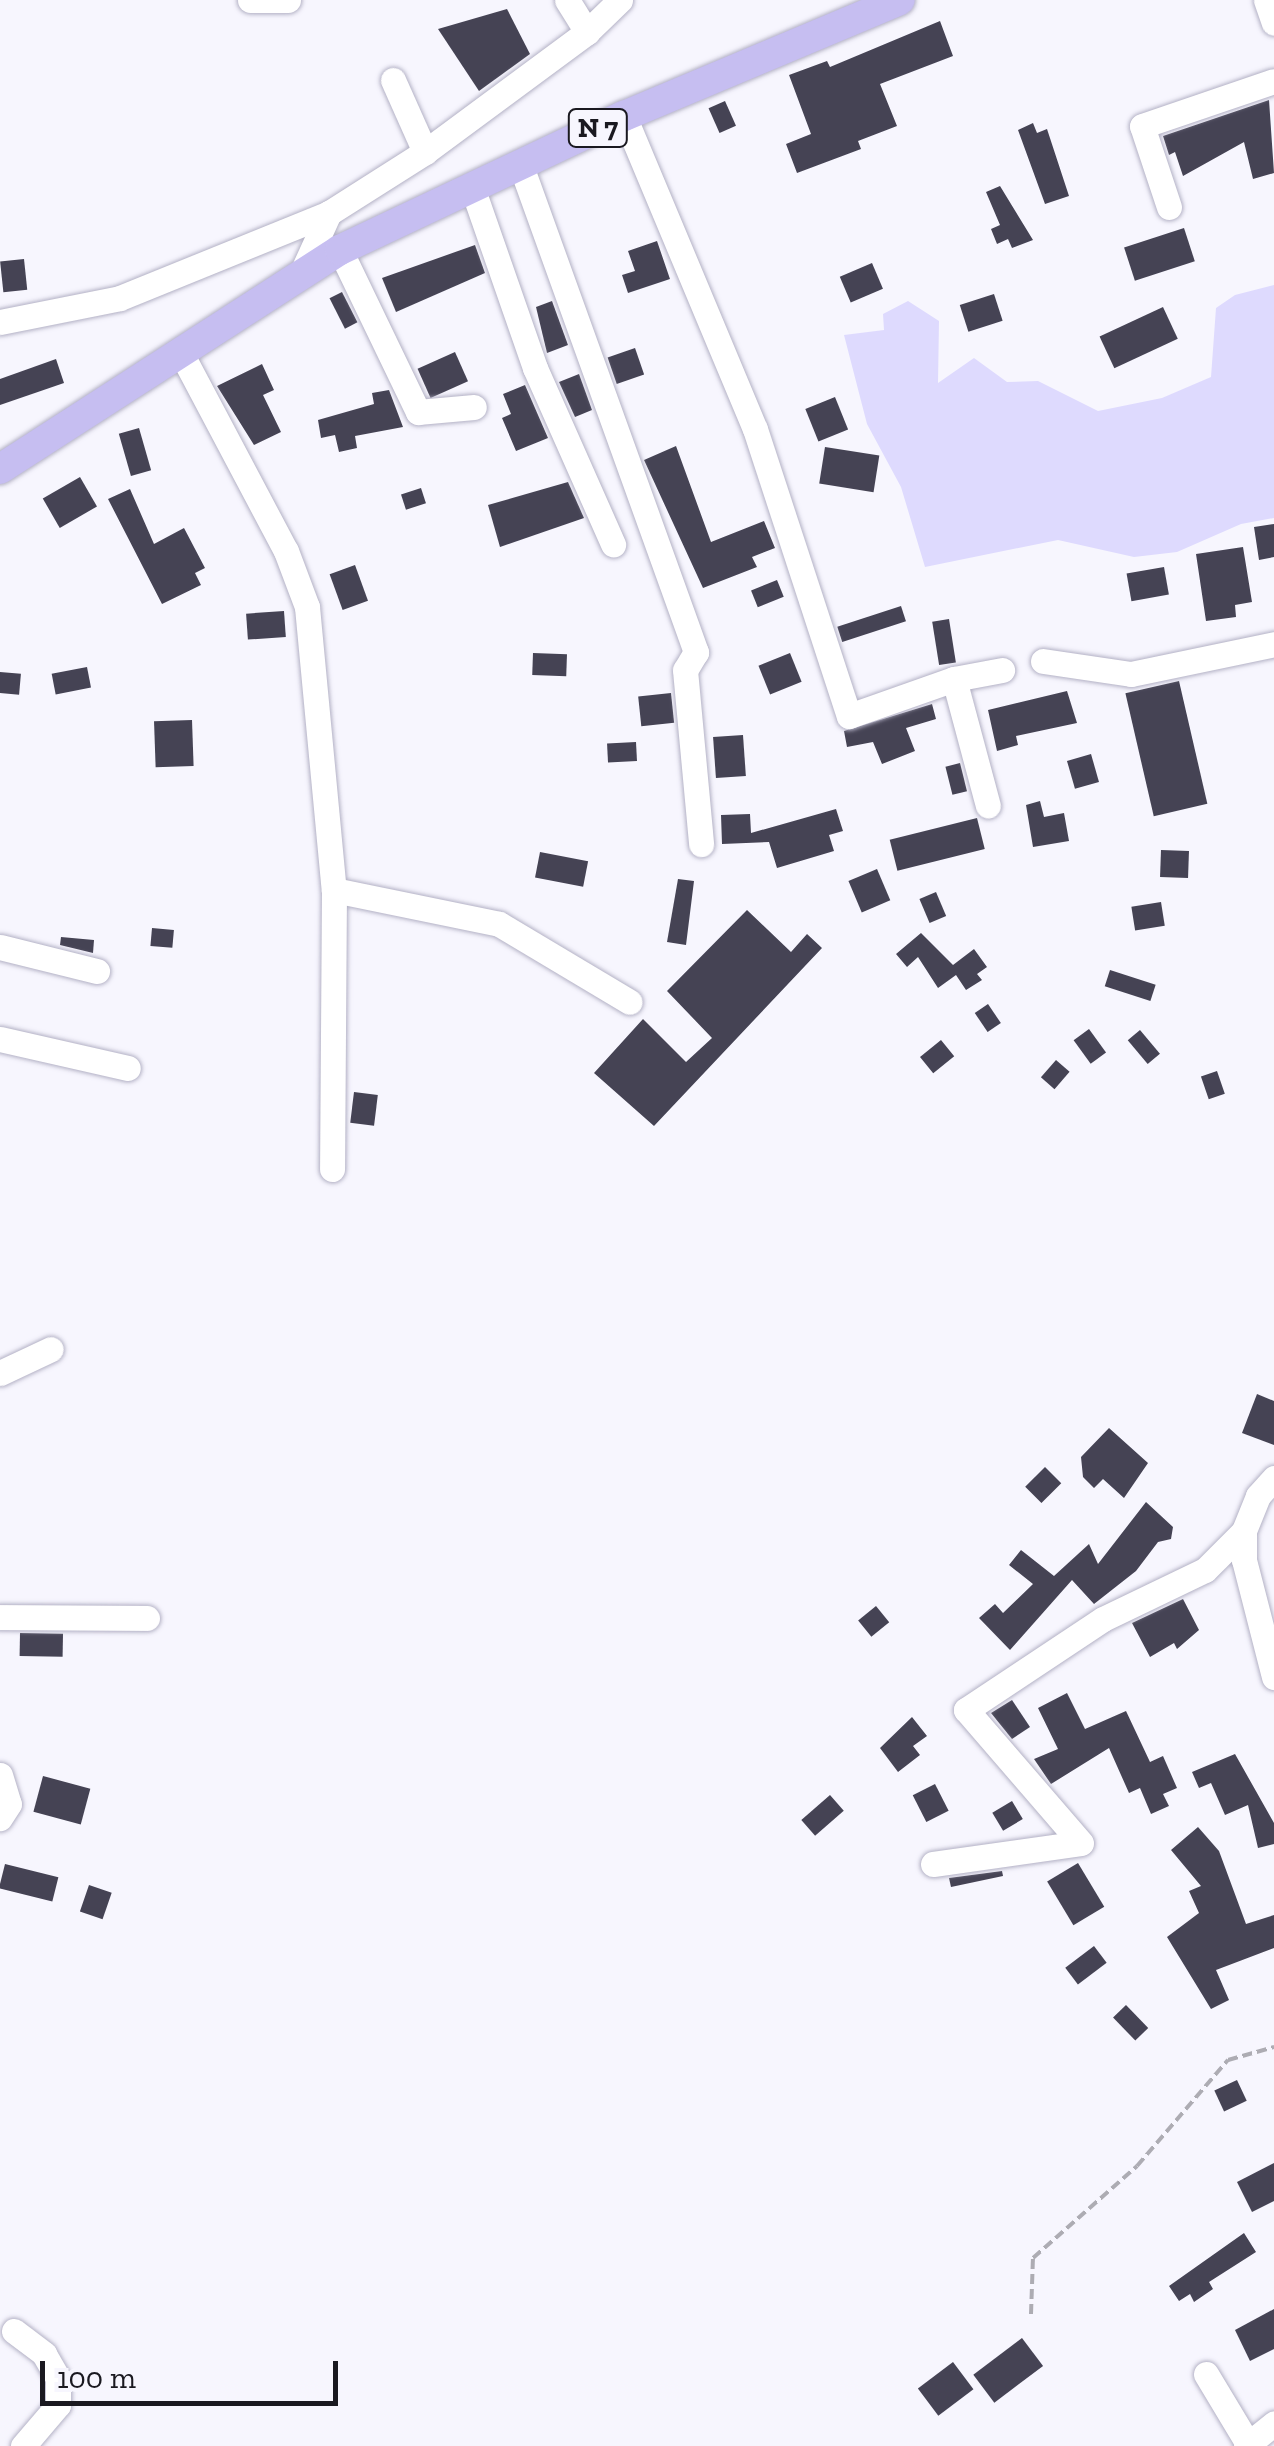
<!DOCTYPE html>
<html>
<head>
<meta charset="utf-8">
<style>
	body { margin:0 }
	#map { position:relative; width:1274px; height:2446px; overflow:hidden; background:#f7f6fe; font-family:"Zilla Slab",serif }
	div>[style] { position:absolute }
	.green>* { inset:0; background:#dedafe }
	.building>* { inset:0; background:#454354; transform-origin:0 0 }
	.path>* { height:4px; margin-top:-2px; transform-origin:0; background:repeating-linear-gradient(90deg,#adacb3 0 10px,transparent 0 15px) }
	.roads { filter:drop-shadow(0 0 2px #b3b1c5) drop-shadow(0 0 2px #b3b1c5) }
	.minor>* { height:25px; margin:-12.5px; padding:0 12.5px; transform-origin:12.5px; border-radius:12.5px; background:#fff }
	.major>* { height:30px; margin:-15px; padding:0 15px; transform-origin:15px; border-radius:15px; background:#c6bef1 }
	span { translate:-50% -50%; white-space:nowrap; text-align:center; line-height:1.15; -webkit-text-stroke:10px #f7f6fe; paint-order:stroke }
	.shield-label span { padding:2px 8px; background:#f7f6fe; border:2px solid; border-radius:8px; -webkit-text-stroke-width:0 }
	.shield-label { font-size:28px; color:#1a1920; font-weight:700 }
	.scale { position:absolute; left:40px; top:2361px; width:298px; height:45px; box-sizing:border-box; border:5px solid #1a1920; border-top:0; padding-left:12px; font-size:30px; line-height:35px; white-space:nowrap; color:#1a1920; -webkit-text-stroke:8px #f7f6fe; paint-order:stroke }
</style>
</head>
<body>
<div id="map">
	<div class="green">
		<div style="clip-path:polygon(1274px 285px,1274px 518px,1241px 524px,1177px 552px,1134px 557px,1058px 540px,925px 567px,901px 487px,867px 424px,844px 335px,884px 330px,883px 314px,908px 301px,939px 321px,938px 383px,974px 358px,1007px 382px,1038px 381px,1098px 411px,1162px 398px,1211px 377px,1216px 308px,1235px 295px)"></div>
	</div>
	<div class="building">
		<div style="clip-path:polygon(507px 9px,530px 54px,479px 91px,438px 29px)"></div>
		<div style="clip-path:polygon(940px 21px,953px 56px,880px 84px,897px 126px,858px 141px,861px 149px,797px 173px,786px 144px,811px 134px,789px 75px,827px 61px,830px 67px)"></div>
		<div style="clip-path:polygon(1269px 100px,1274px 173px,1253px 179px,1244px 142px,1183px 176px,1175px 152px,1169px 155px,1163px 136px)"></div>
		<div style="left:725px;top:101px;width:27px;height:18px;rotate:66deg"></div>
		<div style="clip-path:polygon(1033px 123px,1037px 133px,1047px 129px,1069px 196px,1045px 204px,1018px 130px)"></div>
		<div style="clip-path:polygon(1000px 186px,1033px 240px,1012px 248px,1008px 239px,997px 244px,991px 229px,1000px 225px,986px 192px)"></div>
		<div style="left:1184px;top:228px;width:35px;height:63px;rotate:72deg"></div>
		<div style="clip-path:polygon(657px 241px,670px 279px,628px 293px,622px 275px,635px 271px,628px 251px)"></div>
		<div style="clip-path:polygon(475px 245px,485px 273px,396px 312px,382px 278px)"></div>
		<div style="left:24px;top:259px;width:31px;height:24px;rotate:84deg"></div>
		<div style="left:872px;top:263px;width:28px;height:35px;rotate:67deg"></div>
		<div style="left:342px;top:292px;width:34px;height:14px;rotate:63deg"></div>
		<div style="left:994px;top:294px;width:28px;height:36px;rotate:72deg"></div>
		<div style="clip-path:polygon(552px 301px,568px 345px,547px 353px,536px 307px)"></div>
		<div style="left:1163px;top:307px;width:35px;height:70px;rotate:65deg"></div>
		<div style="left:635px;top:348px;width:28px;height:29px;rotate:71deg"></div>
		<div style="left:455px;top:352px;width:32px;height:41px;rotate:66deg"></div>
		<div style="clip-path:polygon(56px 359px,64px 383px,0 405px,0 379px)"></div>
		<div style="clip-path:polygon(262px 364px,274px 390px,263px 395px,281px 432px,254px 445px,217px 386px)"></div>
		<div style="clip-path:polygon(579px 374px,592px 410px,575px 417px,559px 382px)"></div>
		<div style="clip-path:polygon(525px 385px,548px 438px,516px 451px,502px 418px,511px 414px,503px 394px)"></div>
		<div style="clip-path:polygon(389px 390px,403px 427px,355px 436px,357px 448px,339px 452px,335px 435px,321px 438px,318px 420px,374px 404px,372px 393px)"></div>
		<div style="left:835px;top:397px;width:35px;height:32px;rotate:68deg"></div>
		<div style="left:139px;top:428px;width:44px;height:21px;rotate:74deg"></div>
		<div style="clip-path:polygon(676px 446px,711px 542px,764px 521px,775px 548px,752px 557px,757px 567px,703px 588px,644px 460px)"></div>
		<div style="left:825px;top:447px;width:55px;height:37px;rotate:9deg"></div>
		<div style="left:80px;top:477px;width:34px;height:43px;rotate:60deg"></div>
		<div style="clip-path:polygon(568px 482px,584px 518px,500px 547px,488px 505px)"></div>
		<div style="left:421px;top:488px;width:16px;height:21px;rotate:72deg"></div>
		<div style="clip-path:polygon(130px 489px,154px 544px,184px 528px,205px 568px,195px 573px,201px 585px,162px 604px,108px 499px)"></div>
		<div style="clip-path:polygon(1274px 524px,1274px 557px,1259px 560px,1254px 527px)"></div>
		<div style="clip-path:polygon(1243px 547px,1252px 602px,1235px 605px,1236px 617px,1206px 621px,1196px 554px)"></div>
		<div style="left:355px;top:565px;width:38px;height:27px;rotate:70deg"></div>
		<div style="left:1164px;top:567px;width:28px;height:38px;rotate:80deg"></div>
		<div style="left:777px;top:580px;width:18px;height:28px;rotate:68deg"></div>
		<div style="left:901px;top:606px;width:16px;height:67px;rotate:72deg"></div>
		<div style="left:284px;top:611px;width:26px;height:38px;rotate:86deg"></div>
		<div style="left:949px;top:619px;width:44px;height:17px;rotate:81deg"></div>
		<div style="left:533px;top:653px;width:34px;height:22px;rotate:2deg"></div>
		<div style="left:790px;top:653px;width:31px;height:34px;rotate:68deg"></div>
		<div style="left:87px;top:667px;width:21px;height:36px;rotate:79deg"></div>
		<div style="left:0;top:672px;width:21px;height:21px;rotate:5deg"></div>
		<div style="left:1179px;top:681px;width:126px;height:55px;rotate:77deg"></div>
		<div style="clip-path:polygon(1067px 691px,1077px 723px,1016px 736px,1018px 745px,997px 751px,988px 710px)"></div>
		<div style="left:671px;top:693px;width:30px;height:33px;rotate:84deg"></div>
		<div style="clip-path:polygon(932px 704px,936px 719px,906px 728px,915px 751px,882px 764px,873px 742px,847px 747px,844px 731px)"></div>
		<div style="left:192px;top:720px;width:46px;height:38px;rotate:88deg"></div>
		<div style="left:743px;top:735px;width:41px;height:30px;rotate:86deg"></div>
		<div style="left:636px;top:742px;width:19px;height:29px;rotate:87deg"></div>
		<div style="left:1091px;top:754px;width:29px;height:25px;rotate:74deg"></div>
		<div style="left:960px;top:763px;width:29px;height:15px;rotate:76deg"></div>
		<div style="clip-path:polygon(1040px 801px,1044px 817px,1064px 813px,1069px 841px,1033px 847px,1026px 805px)"></div>
		<div style="clip-path:polygon(836px 809px,843px 831px,829px 835px,834px 851px,777px 868px,769px 842px,722px 844px,721px 815px,750px 814px,751px 833px)"></div>
		<div style="left:977px;top:818px;width:32px;height:90px;rotate:76deg"></div>
		<div style="left:1161px;top:850px;width:28px;height:27px;rotate:2deg"></div>
		<div style="left:540px;top:852px;width:49px;height:26px;rotate:11deg"></div>
		<div style="left:877px;top:869px;width:34px;height:31px;rotate:67deg"></div>
		<div style="clip-path:polygon(678px 879px,694px 881px,686px 945px,667px 942px)"></div>
		<div style="left:936px;top:892px;width:26px;height:18px;rotate:67deg"></div>
		<div style="left:1161px;top:902px;width:24px;height:30px;rotate:81deg"></div>
		<div style="clip-path:polygon(747px 910px,791px 952px,807px 934px,822px 948px,654px 1126px,594px 1073px,643px 1019px,686px 1062px,712px 1038px,667px 991px)"></div>
		<div style="left:152px;top:928px;width:22px;height:18px;rotate:5deg"></div>
		<div style="clip-path:polygon(921px 933px,953px 965px,974px 949px,987px 967px,977px 974px,982px 980px,966px 990px,956px 975px,938px 988px,918px 957px,907px 967px,896px 954px)"></div>
		<div style="clip-path:polygon(61px 937px,94px 940px,93px 953px,60px 945px)"></div>
		<div style="left:1110px;top:970px;width:48px;height:17px;rotate:18deg"></div>
		<div style="left:988px;top:1004px;width:23px;height:16px;rotate:56deg"></div>
		<div style="left:1089px;top:1029px;width:29px;height:19px;rotate:54deg"></div>
		<div style="left:1140px;top:1030px;width:31px;height:16px;rotate:50deg"></div>
		<div style="left:941px;top:1040px;width:21px;height:27px;rotate:51deg"></div>
		<div style="left:1056px;top:1060px;width:18px;height:23px;rotate:41deg"></div>
		<div style="left:1217px;top:1071px;width:24px;height:17px;rotate:71deg"></div>
		<div style="left:354px;top:1092px;width:24px;height:31px;rotate:7deg"></div>
		<div style="clip-path:polygon(1257px 1394px,1274px 1401px,1274px 1445px,1242px 1433px)"></div>
		<div style="clip-path:polygon(1109px 1428px,1148px 1463px,1124px 1498px,1103px 1479px,1094px 1488px,1083px 1477px,1081px 1457px)"></div>
		<div style="left:1045px;top:1467px;width:23px;height:28px;rotate:45deg"></div>
		<div style="clip-path:polygon(1146px 1502px,1173px 1527px,1171px 1539px,1158px 1542px,1136px 1571px,1094px 1604px,1072px 1580px,1010px 1650px,979px 1618px,995px 1604px,1003px 1613px,1033px 1584px,1009px 1565px,1021px 1550px,1054px 1576px,1089px 1544px,1098px 1564px)"></div>
		<div style="clip-path:polygon(1183px 1599px,1199px 1630px,1177px 1649px,1174px 1643px,1150px 1657px,1132px 1623px)"></div>
		<div style="left:876px;top:1606px;width:21px;height:23px;rotate:51deg"></div>
		<div style="left:20px;top:1633px;width:43px;height:23px;rotate:1deg"></div>
		<div style="clip-path:polygon(1067px 1693px,1085px 1729px,1126px 1711px,1150px 1762px,1163px 1756px,1177px 1788px,1163px 1794px,1169px 1806px,1151px 1814px,1140px 1788px,1129px 1793px,1109px 1748px,1051px 1784px,1034px 1759px,1058px 1749px,1038px 1708px)"></div>
		<div style="clip-path:polygon(1012px 1700px,1030px 1727px,1012px 1739px,991px 1713px)"></div>
		<div style="clip-path:polygon(912px 1717px,927px 1736px,913px 1746px,920px 1755px,898px 1772px,880px 1748px)"></div>
		<div style="clip-path:polygon(1235px 1754px,1274px 1823px,1274px 1844px,1258px 1848px,1248px 1805px,1225px 1815px,1211px 1783px,1199px 1788px,1192px 1772px)"></div>
		<div style="left:43px;top:1776px;width:49px;height:37px;rotate:15deg"></div>
		<div style="left:935px;top:1784px;width:30px;height:25px;rotate:63deg"></div>
		<div style="left:830px;top:1795px;width:21px;height:38px;rotate:49deg"></div>
		<div style="left:1012px;top:1801px;width:21px;height:23px;rotate:59deg"></div>
		<div style="clip-path:polygon(1198px 1827px,1219px 1851px,1246px 1924px,1274px 1915px,1274px 1948px,1216px 1970px,1229px 2000px,1211px 2009px,1167px 1937px,1199px 1913px,1189px 1891px,1201px 1886px,1171px 1850px)"></div>
		<div style="left:1078px;top:1863px;width:51px;height:36px;rotate:59deg"></div>
		<div style="left:5px;top:1864px;width:55px;height:25px;rotate:14deg"></div>
		<div style="clip-path:polygon(1002px 1871px,1003px 1876px,951px 1887px,949px 1878px)"></div>
		<div style="left:89px;top:1885px;width:24px;height:28px;rotate:19deg"></div>
		<div style="left:1094px;top:1946px;width:21px;height:36px;rotate:53deg"></div>
		<div style="left:1126px;top:2005px;width:32px;height:18px;rotate:46deg"></div>
		<div style="left:1237px;top:2080px;width:23px;height:25px;rotate:65deg"></div>
		<div style="clip-path:polygon(1274px 2163px,1274px 2201px,1252px 2212px,1237px 2182px)"></div>
		<div style="clip-path:polygon(1244px 2233px,1256px 2252px,1209px 2282px,1213px 2289px,1194px 2302px,1190px 2294px,1179px 2301px,1169px 2286px)"></div>
		<div style="clip-path:polygon(1274px 2309px,1274px 2349px,1250px 2361px,1235px 2330px)"></div>
		<div style="left:1022px;top:2338px;width:35px;height:61px;rotate:53deg"></div>
		<div style="left:953px;top:2362px;width:34px;height:44px;rotate:53deg"></div>
	</div>
	<div class="path">
		<div style="left:1031px;top:2314px;width:56px;rotate:-88deg"></div>
		<div style="left:1033px;top:2258px;width:139px;rotate:-41.5deg"></div>
		<div style="left:1137px;top:2166px;width:140px;rotate:-49.4deg"></div>
		<div style="left:1228px;top:2060px;width:48px;rotate:-15.8deg"></div>
	</div>
	<div class="roads">
		<div class="minor">
			<div style="left:250px;top:0;width:38px"></div>
			<div style="left:567px;top:0;width:38px;rotate:58deg"></div>
			<div style="left:1266px;top:0;width:24px;rotate:71deg"></div>
			<div style="left:393px;top:80px;width:79px;rotate:66deg"></div>
			<div style="left:624px;top:116px;width:339px;rotate:67.3deg"></div>
			<div style="left:755px;top:429px;width:302px;rotate:71.9deg"></div>
			<div style="left:849px;top:716px;width:111px;rotate:-19.4deg"></div>
			<div style="left:954px;top:679px;width:49px;rotate:-10.6deg"></div>
			<div style="left:521px;top:166px;width:517px;rotate:70.2deg"></div>
			<div style="left:696px;top:652px;width:21px;rotate:121deg"></div>
			<div style="left:685px;top:670px;width:175px;rotate:84.7deg"></div>
			<div style="left:472px;top:187px;width:192px;rotate:70.8deg"></div>
			<div style="left:535px;top:368px;width:193px;rotate:66.1deg"></div>
			<div style="left:1169px;top:207px;width:85px;rotate:-108.4deg"></div>
			<div style="left:1142px;top:126px;width:139px;rotate:-18.8deg"></div>
			<div style="left:340px;top:250px;width:180px;rotate:64.3deg"></div>
			<div style="left:418px;top:412px;width:56px;rotate:-5.1deg"></div>
			<div style="left:303px;top:270px;width:63px;rotate:-65.5deg"></div>
			<div style="left:329px;top:213px;width:114px;rotate:-32.4deg"></div>
			<div style="left:425px;top:152px;width:202px;rotate:-36.5deg"></div>
			<div style="left:587px;top:32px;width:46px;rotate:-44.1deg"></div>
			<div style="left:0;top:322px;width:122px;rotate:-11.3deg"></div>
			<div style="left:120px;top:298px;width:226px;rotate:-22.1deg"></div>
			<div style="left:180px;top:351px;width:226px;rotate:62.1deg"></div>
			<div style="left:286px;top:551px;width:60px;rotate:69.4deg"></div>
			<div style="left:307px;top:607px;width:284px;rotate:84.6deg"></div>
			<div style="left:334px;top:890px;width:279px;rotate:90.4deg"></div>
			<div style="left:1043px;top:661px;width:89px;rotate:8.4deg"></div>
			<div style="left:1131px;top:674px;width:146px;rotate:-11.8deg"></div>
			<div style="left:954px;top:679px;width:131px;rotate:75deg"></div>
			<div style="left:334px;top:890px;width:168px;rotate:11.6deg"></div>
			<div style="left:499px;top:924px;width:152px;rotate:30.8deg"></div>
			<div style="left:0;top:947px;width:100px;rotate:13.9deg"></div>
			<div style="left:0;top:1039px;width:131px;rotate:12.8deg"></div>
			<div style="left:0;top:1373px;width:56px;rotate:-25.2deg"></div>
			<div style="left:1274px;top:1478px;width:24px;rotate:132deg"></div>
			<div style="left:1258px;top:1496px;width:38px;rotate:112deg"></div>
			<div style="left:1244px;top:1531px;width:29px;rotate:90deg"></div>
			<div style="left:1244px;top:1560px;width:121px;rotate:75.6deg"></div>
			<div style="left:0;top:1617px;width:147px;rotate:0.4deg"></div>
			<div style="left:0;top:1775px;width:30px;rotate:73deg"></div>
			<div style="left:9px;top:1804px;width:17px;rotate:123deg"></div>
			<div style="left:933px;top:1864px;width:149px;rotate:-8.1deg"></div>
			<div style="left:1081px;top:1843px;width:176px;rotate:-130.8deg"></div>
			<div style="left:966px;top:1710px;width:164px;rotate:-33.6deg"></div>
			<div style="left:1103px;top:1619px;width:113px;rotate:-25.7deg"></div>
			<div style="left:1205px;top:1570px;width:55px;rotate:-45deg"></div>
			<div style="left:14px;top:2331px;width:38px;rotate:37deg"></div>
			<div style="left:44px;top:2354px;width:28px;rotate:60deg"></div>
			<div style="left:58px;top:2378px;width:27px;rotate:90deg"></div>
			<div style="left:58px;top:2405px;width:54px;rotate:130.5deg"></div>
			<div style="left:1206px;top:2374px;width:82px;rotate:59deg"></div>
			<div style="left:1246px;top:2446px;width:36px;rotate:-39deg"></div>
		</div>
		<div class="major">
			<div style="left:0;top:469px;width:404px;rotate:-32.8deg"></div>
			<div style="left:340px;top:250px;width:314px;rotate:-25.3deg"></div>
			<div style="left:624px;top:116px;width:299px;rotate:-22.8deg"></div>
		</div>
	</div>
	<div class="shield-label">
		<span style="left:598px;top:128px">N 7</span>
	</div>
	<div class="scale">100 m</div>
</div>
</body>
</html>
